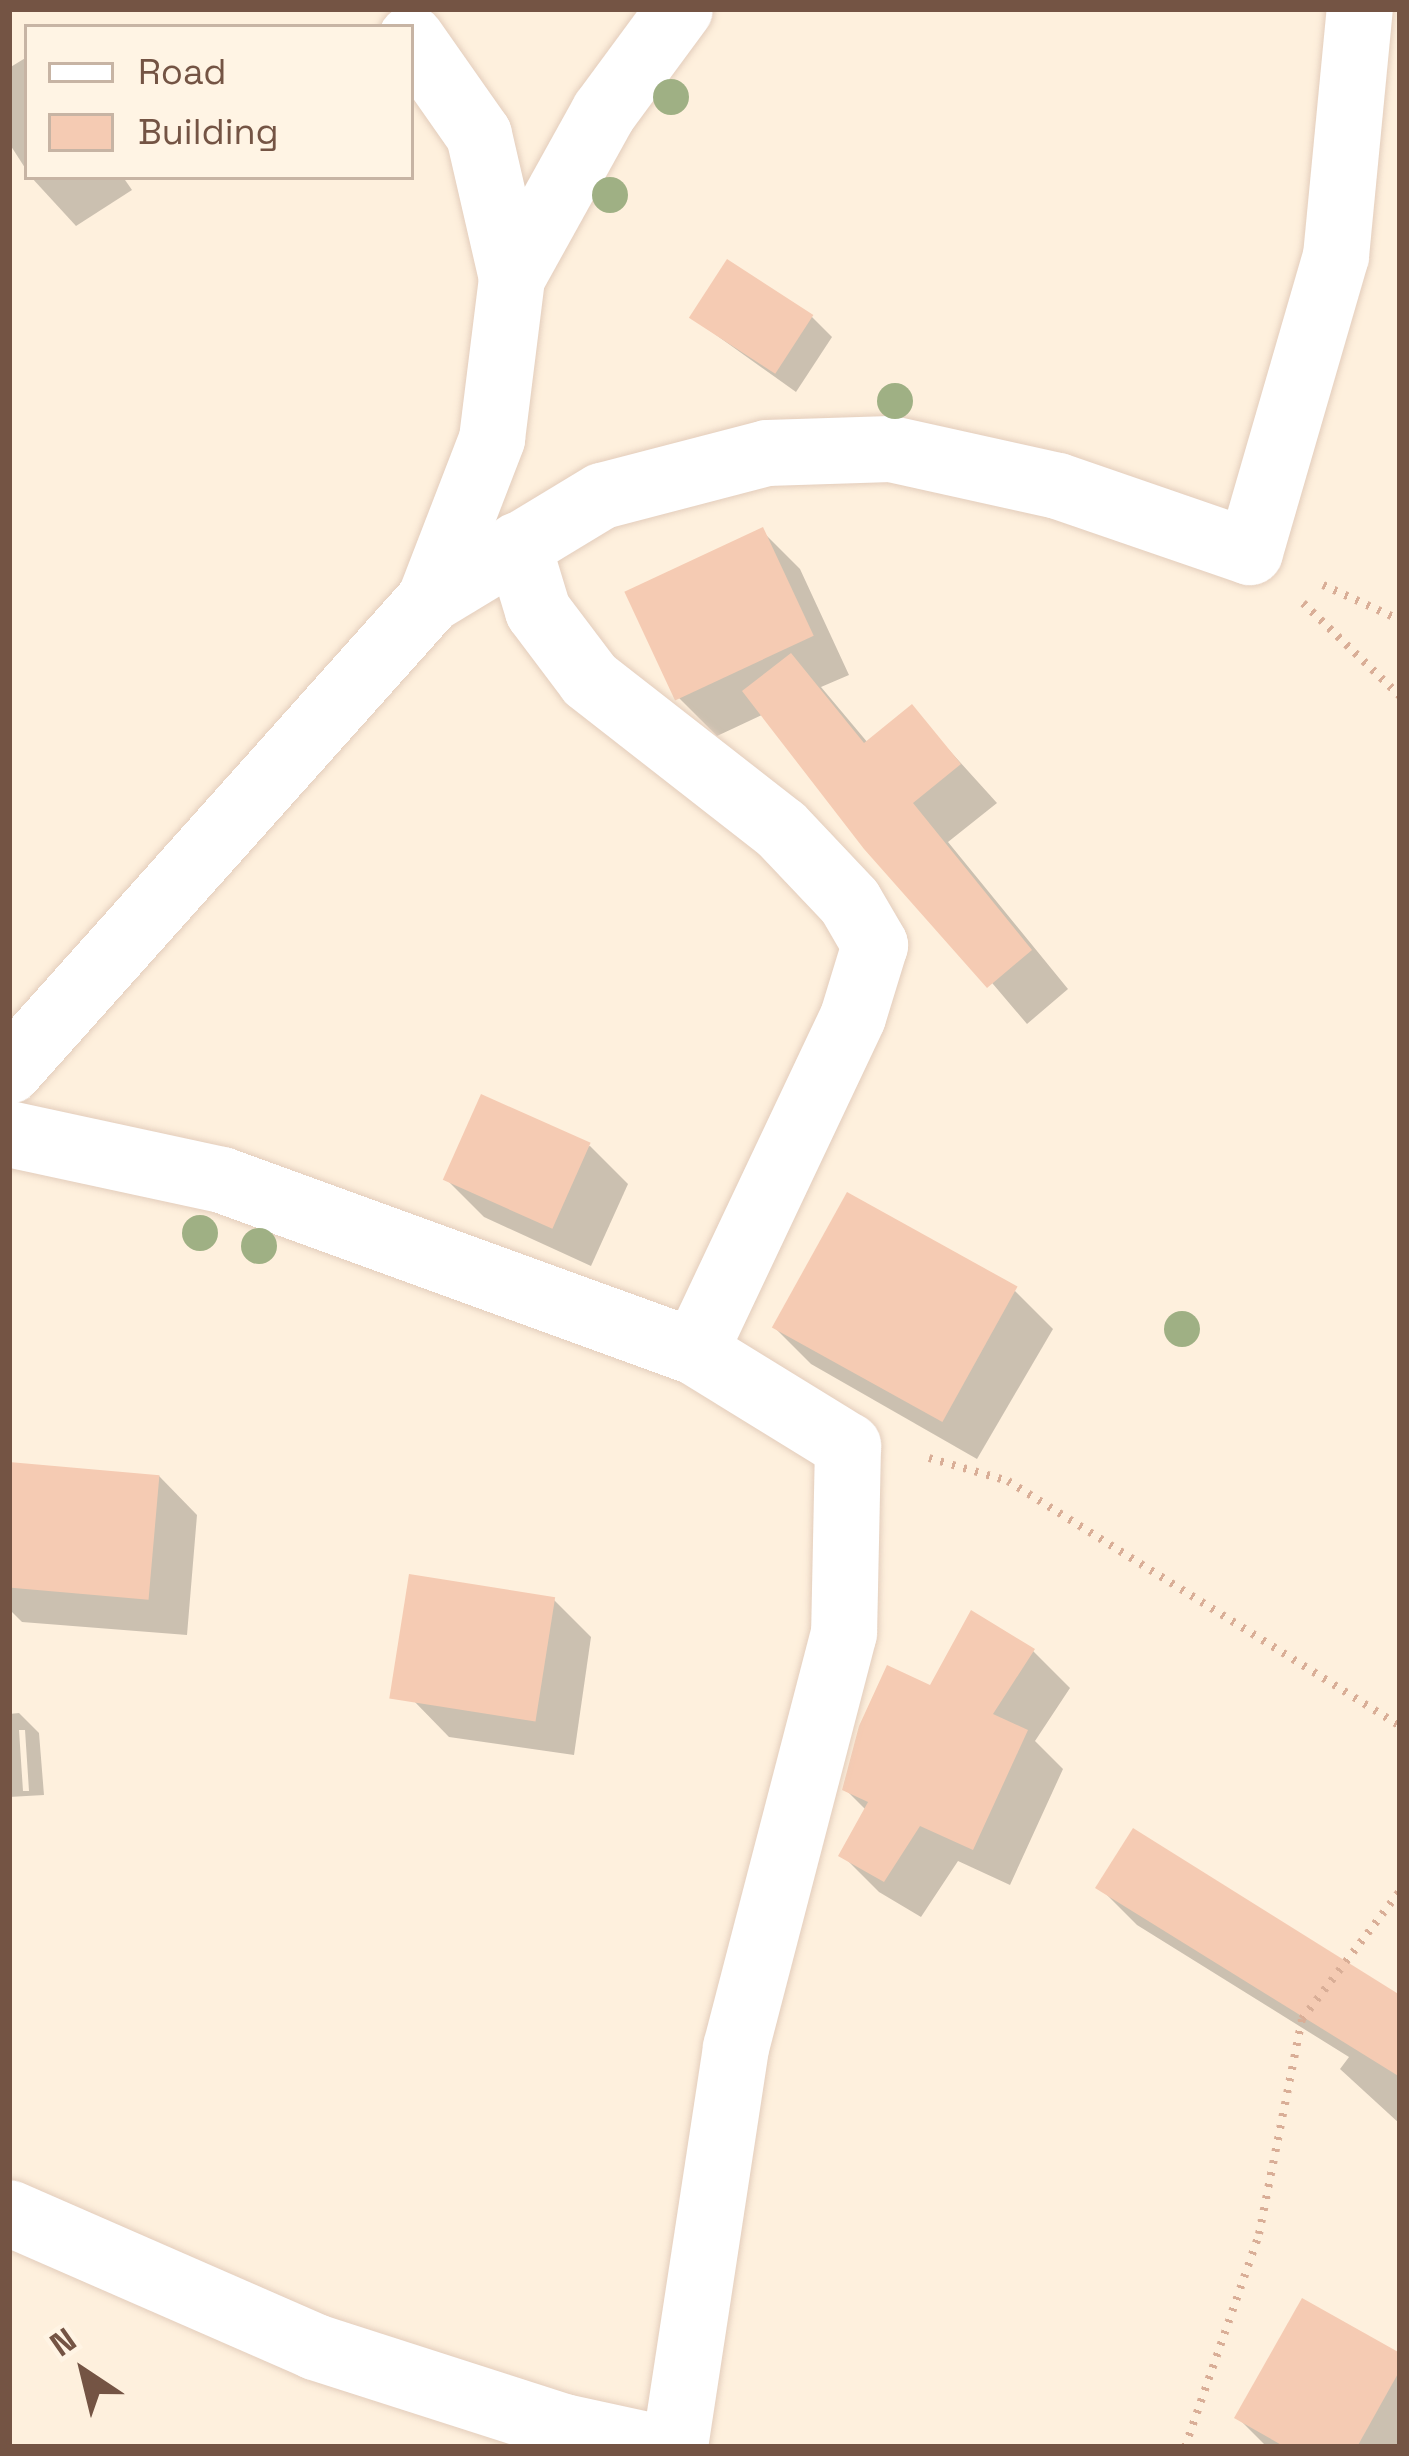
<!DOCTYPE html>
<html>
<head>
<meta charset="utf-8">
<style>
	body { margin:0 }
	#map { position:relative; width:1409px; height:2456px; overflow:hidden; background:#fef0dd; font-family:"Space Grotesk",sans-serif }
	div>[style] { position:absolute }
	.shadow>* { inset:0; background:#0003 }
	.building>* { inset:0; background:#f5cbb3; transform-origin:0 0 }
	.path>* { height:8px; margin-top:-4px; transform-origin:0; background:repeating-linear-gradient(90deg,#d9ae97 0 3px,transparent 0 12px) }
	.roads { filter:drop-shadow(0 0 3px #e3cdbc) drop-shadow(0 0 3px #e3cdbc) }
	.street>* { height:66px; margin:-33px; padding:0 33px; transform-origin:33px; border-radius:33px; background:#fff }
	.trees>* { width:36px; height:36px; margin:-18px; border-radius:50%; background:#9fb084 }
	span { translate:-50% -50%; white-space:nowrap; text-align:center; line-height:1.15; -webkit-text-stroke:12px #fff4e4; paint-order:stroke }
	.frame { position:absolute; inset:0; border:12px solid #745444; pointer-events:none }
	.legend { position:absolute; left:24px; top:24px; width:390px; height:156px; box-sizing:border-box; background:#fff4e4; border:3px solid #c7b4a4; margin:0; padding:15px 21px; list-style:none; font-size:36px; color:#745444 }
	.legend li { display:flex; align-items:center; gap:24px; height:60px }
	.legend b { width:60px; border:3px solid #c7b4a4 }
	.north { position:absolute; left:24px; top:2312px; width:120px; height:120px; -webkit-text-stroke:9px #fff4e4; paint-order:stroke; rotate:325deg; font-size:33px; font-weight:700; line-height:48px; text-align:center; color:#745444 }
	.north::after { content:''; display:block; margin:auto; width:42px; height:54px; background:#745444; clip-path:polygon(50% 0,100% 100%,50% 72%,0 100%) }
</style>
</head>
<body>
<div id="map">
	<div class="shadow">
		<div style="clip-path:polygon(27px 57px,27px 171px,9px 143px,9px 68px)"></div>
		<div style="clip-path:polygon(31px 177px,123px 177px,132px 190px,76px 226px)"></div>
		<div style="clip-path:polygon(691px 317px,812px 317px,832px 337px,796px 392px)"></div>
		<div style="clip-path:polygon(762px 531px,800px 569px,849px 675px,821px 687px,868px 743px,911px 708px,997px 803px,948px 842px,1068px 989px,1027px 1024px,764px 714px,717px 736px,679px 698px)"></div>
		<div style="clip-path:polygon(590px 1146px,628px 1184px,591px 1266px,484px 1217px,446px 1179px)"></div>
		<div style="clip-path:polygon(1015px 1291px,1053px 1329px,977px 1459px,811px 1364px,773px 1326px)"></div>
		<div style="clip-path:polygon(9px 1465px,159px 1476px,197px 1515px,187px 1635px,22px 1622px,9px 1609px)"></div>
		<div style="clip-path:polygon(553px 1599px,591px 1637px,574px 1755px,449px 1737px,411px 1698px)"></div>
		<div style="clip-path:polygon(1033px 1651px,1070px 1688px,1035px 1741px,1063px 1769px,1010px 1885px,958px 1861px,921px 1917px,879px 1892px,842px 1855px,866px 1810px,845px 1789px,932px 1689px)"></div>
		<div style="clip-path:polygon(evenodd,19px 1713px,39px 1733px,44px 1795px,9px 1797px,9px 1714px,19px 1713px,19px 1730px,25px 1730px,29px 1791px,23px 1791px,19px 1730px)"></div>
		<div style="clip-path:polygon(1099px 1887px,1396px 1996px,1400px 1991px,1400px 2124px,1340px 2069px,1349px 2057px,1137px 1925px)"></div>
		<div style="clip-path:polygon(1400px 2357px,1400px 2447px,1267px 2447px,1238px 2418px)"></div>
	</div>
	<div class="building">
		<div style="left:727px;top:259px;width:103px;height:70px;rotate:33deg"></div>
		<div style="left:763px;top:527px;width:120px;height:153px;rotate:65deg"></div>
		<div style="clip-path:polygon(791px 653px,864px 743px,912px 704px,961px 764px,913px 803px,1032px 950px,987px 988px,864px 849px,742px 691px)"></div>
		<div style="left:481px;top:1094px;width:120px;height:94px;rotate:24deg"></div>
		<div style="left:847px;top:1192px;width:195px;height:155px;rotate:29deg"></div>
		<div style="left:9px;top:1462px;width:151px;height:125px;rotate:5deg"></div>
		<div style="left:409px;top:1574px;width:148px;height:126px;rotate:9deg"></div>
		<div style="clip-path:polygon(971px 1610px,1035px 1649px,993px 1714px,1028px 1730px,973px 1850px,920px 1826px,884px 1882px,838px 1856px,868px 1802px,842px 1790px,859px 1726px,887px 1665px,930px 1685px)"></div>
		<div style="clip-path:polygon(1133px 1828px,1400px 1995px,1400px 2077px,1095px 1888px)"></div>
		<div style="clip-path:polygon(1302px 2298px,1400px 2353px,1400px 2370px,1357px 2447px,1285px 2447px,1234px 2418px)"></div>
	</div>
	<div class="path">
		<div style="left:1323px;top:585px;width:85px;rotate:24.4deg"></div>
		<div style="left:1303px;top:603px;width:134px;rotate:43.8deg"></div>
		<div style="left:929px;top:1458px;width:82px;rotate:16.2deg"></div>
		<div style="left:1008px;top:1481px;width:462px;rotate:32deg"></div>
		<div style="left:1185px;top:2447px;width:225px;rotate:-70.8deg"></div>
		<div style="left:1259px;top:2234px;width:219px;rotate:-78.7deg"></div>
		<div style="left:1302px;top:2019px;width:161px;rotate:-52.6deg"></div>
	</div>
	<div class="roads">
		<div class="street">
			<div style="left:512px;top:278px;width:190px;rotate:-61deg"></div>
			<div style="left:604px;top:112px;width:128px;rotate:-53.6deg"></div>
			<div style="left:518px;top:545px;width:69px;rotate:73.1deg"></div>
			<div style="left:538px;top:611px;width:86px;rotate:53deg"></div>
			<div style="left:590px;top:680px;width:242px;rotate:38deg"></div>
			<div style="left:781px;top:829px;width:100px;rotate:46.6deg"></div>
			<div style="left:850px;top:902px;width:50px;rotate:59.8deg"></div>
			<div style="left:875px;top:945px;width:75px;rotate:107deg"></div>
			<div style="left:853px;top:1017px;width:370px;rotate:115.3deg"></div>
			<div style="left:430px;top:600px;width:201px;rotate:-31.2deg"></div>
			<div style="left:602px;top:496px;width:171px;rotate:-14.6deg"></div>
			<div style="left:767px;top:453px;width:124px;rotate:-1.8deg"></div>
			<div style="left:891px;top:449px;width:171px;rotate:12.5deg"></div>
			<div style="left:1058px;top:486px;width:203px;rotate:19deg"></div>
			<div style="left:1250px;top:552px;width:308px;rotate:-73.8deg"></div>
			<div style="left:1336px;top:256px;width:248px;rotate:-84.5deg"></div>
			<div style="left:9px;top:1071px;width:632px;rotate:-48.21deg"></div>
			<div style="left:430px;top:600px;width:173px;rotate:-68.9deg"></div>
			<div style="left:492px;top:439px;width:162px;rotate:-82.9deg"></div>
			<div style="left:512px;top:278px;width:147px;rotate:-103deg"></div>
			<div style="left:479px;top:135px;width:118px;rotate:-125deg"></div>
			<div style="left:9px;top:1134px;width:218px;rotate:12.2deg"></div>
			<div style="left:222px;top:1180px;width:503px;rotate:19.98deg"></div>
			<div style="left:695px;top:1352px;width:180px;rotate:31.6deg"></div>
			<div style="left:848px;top:1446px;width:187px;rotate:91.2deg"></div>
			<div style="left:844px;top:1633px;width:429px;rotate:104.6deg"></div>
			<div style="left:736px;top:2048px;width:404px;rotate:98.7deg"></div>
			<div style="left:9px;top:2213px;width:334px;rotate:23.6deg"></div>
			<div style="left:315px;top:2347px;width:262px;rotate:17.8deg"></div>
			<div style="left:564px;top:2427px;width:94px;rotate:12.3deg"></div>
		</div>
	</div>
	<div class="trees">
		<div style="left:671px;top:97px"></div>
		<div style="left:610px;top:195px"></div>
		<div style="left:895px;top:401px"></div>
		<div style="left:200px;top:1233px"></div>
		<div style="left:259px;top:1246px"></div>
		<div style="left:1182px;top:1329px"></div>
	</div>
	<div class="frame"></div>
	<ul class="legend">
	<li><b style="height:15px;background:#fff"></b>Road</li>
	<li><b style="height:33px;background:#f5cbb3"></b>Building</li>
	</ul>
	<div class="north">N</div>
</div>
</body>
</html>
